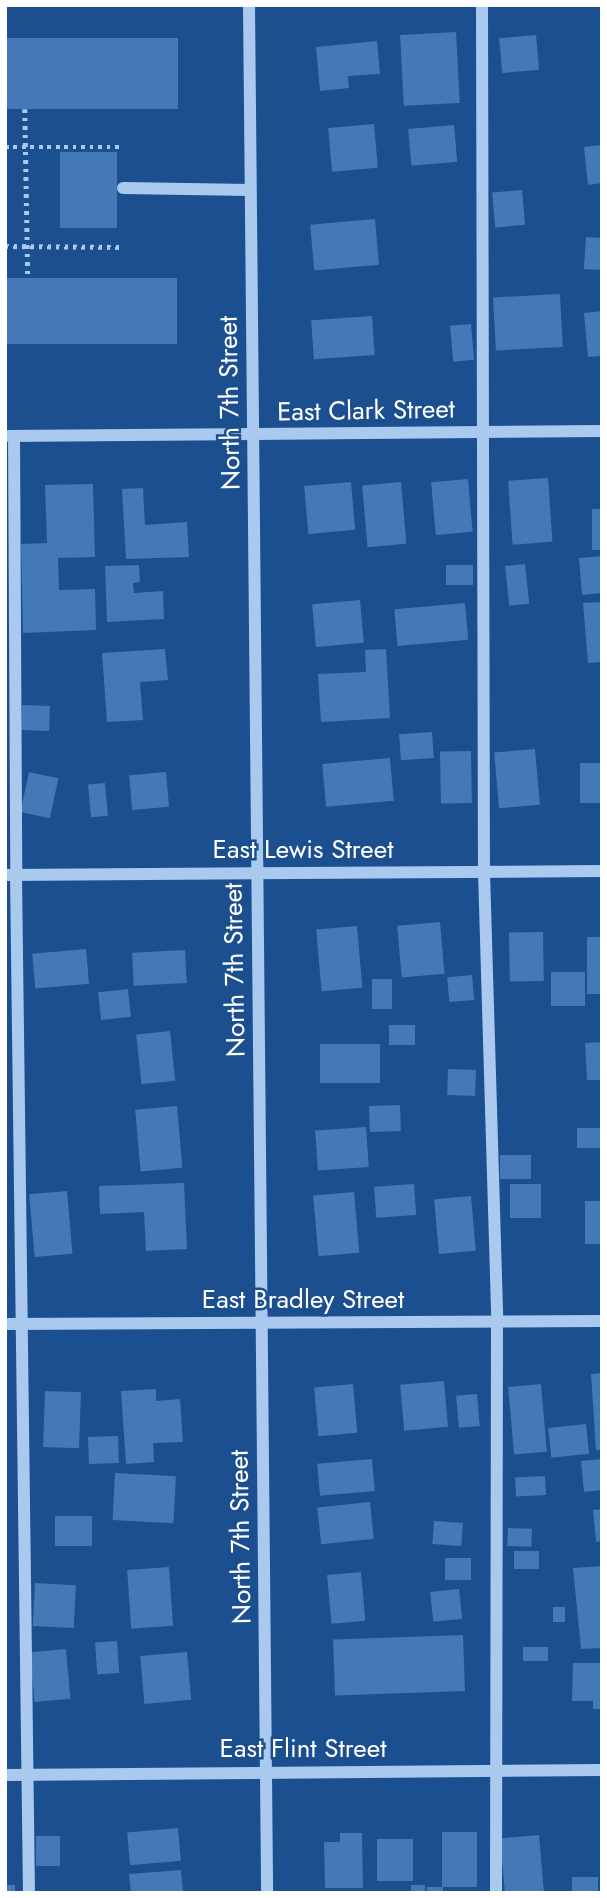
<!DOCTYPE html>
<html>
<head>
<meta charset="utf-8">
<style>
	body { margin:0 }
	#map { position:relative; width:607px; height:1898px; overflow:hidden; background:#1b4f8f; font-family:Jost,sans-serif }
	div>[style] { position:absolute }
	.building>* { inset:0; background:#4478b7; transform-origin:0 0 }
	.path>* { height:4.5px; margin-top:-2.25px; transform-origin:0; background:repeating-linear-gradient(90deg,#a9c9ee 0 3.5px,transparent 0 8.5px) }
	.minor>* { height:12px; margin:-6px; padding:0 6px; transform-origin:6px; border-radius:6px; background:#a9c9ee }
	span { translate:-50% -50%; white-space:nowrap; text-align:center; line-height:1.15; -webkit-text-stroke:5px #1b4f8f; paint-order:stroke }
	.street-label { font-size:26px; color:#fff }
	.frame { position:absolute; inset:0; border:7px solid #fff; pointer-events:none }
</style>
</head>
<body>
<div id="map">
	<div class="building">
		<div style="left:456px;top:32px;width:71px;height:56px;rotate:87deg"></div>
		<div style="left:536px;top:35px;width:35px;height:37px;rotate:85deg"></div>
		<div style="left:5px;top:38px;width:173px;height:71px"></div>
		<div style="clip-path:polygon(377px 41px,380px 74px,348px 76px,349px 88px,320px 91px,316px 47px)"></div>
		<div style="left:374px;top:124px;width:44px;height:46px;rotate:85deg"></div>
		<div style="left:454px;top:125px;width:37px;height:46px;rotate:85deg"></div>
		<div style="clip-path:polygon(602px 145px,602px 183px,588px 185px,584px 147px)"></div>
		<div style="left:60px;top:152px;width:57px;height:76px"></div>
		<div style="left:522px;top:190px;width:35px;height:30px;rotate:85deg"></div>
		<div style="left:375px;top:219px;width:46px;height:65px;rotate:85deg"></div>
		<div style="left:586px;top:237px;width:16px;height:32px;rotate:4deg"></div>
		<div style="left:5px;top:278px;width:172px;height:66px"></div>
		<div style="left:560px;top:294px;width:53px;height:67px;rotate:87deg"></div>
		<div style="clip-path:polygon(602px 311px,602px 356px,588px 357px,584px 313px)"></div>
		<div style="left:372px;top:316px;width:39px;height:61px;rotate:86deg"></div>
		<div style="left:471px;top:324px;width:36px;height:21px;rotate:85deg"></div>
		<div style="left:548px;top:478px;width:64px;height:40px;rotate:86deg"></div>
		<div style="left:468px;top:479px;width:53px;height:37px;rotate:85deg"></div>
		<div style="left:351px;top:482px;width:48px;height:47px;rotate:85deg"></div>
		<div style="left:401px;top:482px;width:62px;height:39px;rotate:85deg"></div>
		<div style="clip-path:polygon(93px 484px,95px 557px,58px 558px,59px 590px,95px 589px,96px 630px,23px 633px,21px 544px,47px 543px,45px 485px)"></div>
		<div style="clip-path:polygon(143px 488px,145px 525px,187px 522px,189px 557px,126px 559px,122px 489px)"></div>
		<div style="left:592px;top:509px;width:10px;height:41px"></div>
		<div style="clip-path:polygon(602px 556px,602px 593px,582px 595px,579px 558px)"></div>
		<div style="left:525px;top:564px;width:40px;height:20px;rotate:84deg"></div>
		<div style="clip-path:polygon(139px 565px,140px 582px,133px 583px,134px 593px,163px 591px,164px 619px,107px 622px,105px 566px)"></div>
		<div style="left:473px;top:565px;width:20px;height:27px;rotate:90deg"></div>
		<div style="left:360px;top:600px;width:43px;height:48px;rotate:85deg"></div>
		<div style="clip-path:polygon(602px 602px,602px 662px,588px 663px,583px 603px)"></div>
		<div style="left:465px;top:603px;width:37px;height:71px;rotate:85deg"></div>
		<div style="clip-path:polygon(165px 649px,168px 680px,140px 682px,143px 720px,107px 722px,102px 653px)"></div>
		<div style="clip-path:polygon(386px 649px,390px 718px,321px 722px,318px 674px,366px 672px,365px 650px)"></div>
		<div style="left:22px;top:705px;width:28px;height:25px;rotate:2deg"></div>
		<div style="left:432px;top:732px;width:26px;height:33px;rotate:86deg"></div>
		<div style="left:535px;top:749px;width:56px;height:41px;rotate:85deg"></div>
		<div style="left:471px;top:751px;width:52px;height:31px;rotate:89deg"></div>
		<div style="left:390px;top:758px;width:43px;height:68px;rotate:85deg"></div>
		<div style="left:580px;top:763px;width:22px;height:40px"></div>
		<div style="left:29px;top:772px;width:30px;height:41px;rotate:12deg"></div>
		<div style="left:166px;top:772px;width:35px;height:37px;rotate:85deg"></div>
		<div style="left:105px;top:783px;width:33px;height:17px;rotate:85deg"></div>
		<div style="left:440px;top:922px;width:52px;height:43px;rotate:85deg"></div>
		<div style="left:357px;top:926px;width:62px;height:41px;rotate:85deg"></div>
		<div style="left:543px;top:932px;width:49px;height:34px;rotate:89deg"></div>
		<div style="left:587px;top:937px;width:15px;height:57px"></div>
		<div style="left:86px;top:949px;width:35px;height:54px;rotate:85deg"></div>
		<div style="left:185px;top:950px;width:33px;height:53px;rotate:87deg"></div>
		<div style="left:551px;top:972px;width:34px;height:34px"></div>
		<div style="left:472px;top:975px;width:25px;height:25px;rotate:85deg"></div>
		<div style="left:372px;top:979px;width:20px;height:30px"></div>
		<div style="left:128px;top:989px;width:28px;height:30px;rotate:84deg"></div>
		<div style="left:389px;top:1025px;width:26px;height:20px"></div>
		<div style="left:170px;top:1031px;width:50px;height:34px;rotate:84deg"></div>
		<div style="clip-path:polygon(602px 1042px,602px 1080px,587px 1080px,585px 1043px)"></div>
		<div style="left:320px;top:1044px;width:60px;height:39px"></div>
		<div style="left:448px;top:1069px;width:28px;height:26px;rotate:2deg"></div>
		<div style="left:400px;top:1105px;width:26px;height:31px;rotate:88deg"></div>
		<div style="left:177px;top:1106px;width:62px;height:42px;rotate:85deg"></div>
		<div style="left:366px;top:1127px;width:40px;height:51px;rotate:86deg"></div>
		<div style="left:602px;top:1128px;width:20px;height:25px;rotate:90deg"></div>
		<div style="left:500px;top:1155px;width:31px;height:24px"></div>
		<div style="clip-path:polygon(184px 1183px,187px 1249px,146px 1251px,144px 1212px,100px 1214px,99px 1186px)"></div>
		<div style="left:414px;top:1184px;width:31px;height:40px;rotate:86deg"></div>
		<div style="left:510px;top:1184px;width:31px;height:34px"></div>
		<div style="left:67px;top:1191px;width:63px;height:38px;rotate:85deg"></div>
		<div style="left:354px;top:1192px;width:61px;height:41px;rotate:85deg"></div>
		<div style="left:471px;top:1196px;width:55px;height:37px;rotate:85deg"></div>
		<div style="left:585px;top:1201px;width:17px;height:43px"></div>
		<div style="clip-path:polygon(602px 1373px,602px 1450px,596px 1450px,591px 1374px)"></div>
		<div style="left:444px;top:1381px;width:46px;height:44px;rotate:85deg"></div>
		<div style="left:353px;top:1384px;width:49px;height:39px;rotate:85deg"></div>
		<div style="left:541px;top:1384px;width:68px;height:33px;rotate:85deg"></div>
		<div style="clip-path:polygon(156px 1389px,156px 1401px,180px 1399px,183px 1442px,153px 1443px,154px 1462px,126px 1464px,121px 1391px)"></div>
		<div style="left:45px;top:1391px;width:36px;height:56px;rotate:2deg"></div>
		<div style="left:477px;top:1394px;width:32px;height:21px;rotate:85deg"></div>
		<div style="left:586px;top:1424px;width:30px;height:38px;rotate:84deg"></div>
		<div style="left:118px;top:1436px;width:27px;height:30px;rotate:88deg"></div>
		<div style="left:372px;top:1459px;width:32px;height:55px;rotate:85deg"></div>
		<div style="clip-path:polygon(602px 1459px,602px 1490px,584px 1492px,581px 1461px)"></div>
		<div style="left:115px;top:1473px;width:61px;height:47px;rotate:3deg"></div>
		<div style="left:545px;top:1476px;width:19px;height:30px;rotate:87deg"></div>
		<div style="left:370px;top:1502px;width:37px;height:53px;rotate:84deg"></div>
		<div style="clip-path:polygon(602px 1509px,602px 1541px,596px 1542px,593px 1510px)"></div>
		<div style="left:55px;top:1516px;width:37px;height:30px"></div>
		<div style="left:434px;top:1521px;width:29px;height:23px;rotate:4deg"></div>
		<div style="left:508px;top:1528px;width:24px;height:18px;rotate:2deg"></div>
		<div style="left:539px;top:1551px;width:18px;height:25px;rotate:90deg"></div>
		<div style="left:445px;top:1558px;width:26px;height:22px"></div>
		<div style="clip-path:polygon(602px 1566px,602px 1648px,581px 1649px,573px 1568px)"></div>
		<div style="left:169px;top:1567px;width:59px;height:42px;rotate:86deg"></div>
		<div style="left:361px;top:1572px;width:49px;height:34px;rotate:85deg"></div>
		<div style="left:35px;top:1583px;width:41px;height:43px;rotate:3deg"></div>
		<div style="left:459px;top:1589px;width:30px;height:29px;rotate:84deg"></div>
		<div style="left:553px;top:1607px;width:12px;height:15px"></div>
		<div style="left:463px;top:1635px;width:56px;height:130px;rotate:88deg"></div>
		<div style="left:117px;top:1641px;width:32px;height:22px;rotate:86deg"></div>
		<div style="left:523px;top:1647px;width:25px;height:14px"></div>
		<div style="left:66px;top:1649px;width:50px;height:36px;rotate:85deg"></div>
		<div style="left:187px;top:1652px;width:48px;height:47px;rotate:85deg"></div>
		<div style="clip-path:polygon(573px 1663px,602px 1663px,602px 1709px,593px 1709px,593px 1701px,572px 1701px)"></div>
		<div style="left:178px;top:1828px;width:33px;height:51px;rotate:85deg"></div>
		<div style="left:442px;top:1832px;width:35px;height:55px"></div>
		<div style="clip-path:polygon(340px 1833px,362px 1833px,363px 1888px,325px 1888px,324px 1842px,340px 1842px)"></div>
		<div style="left:539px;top:1835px;width:57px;height:39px;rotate:85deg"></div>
		<div style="left:36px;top:1836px;width:24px;height:30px"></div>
		<div style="left:377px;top:1839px;width:36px;height:42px"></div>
		<div style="clip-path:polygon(181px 1870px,183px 1893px,131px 1893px,129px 1874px)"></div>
		<div style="left:572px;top:1877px;width:26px;height:16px"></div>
		<div style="left:5px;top:1885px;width:10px;height:8px"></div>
		<div style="left:411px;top:1885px;width:14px;height:8px"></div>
		<div style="left:427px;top:1887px;width:16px;height:6px"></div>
	</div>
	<div class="path">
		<div style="left:25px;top:109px;width:169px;rotate:89deg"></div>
		<div style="left:5px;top:147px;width:118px"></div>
		<div style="left:5px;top:246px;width:118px;rotate:0.5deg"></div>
	</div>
	<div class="minor">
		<div style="left:249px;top:5px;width:1888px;rotate:89.45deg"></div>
		<div style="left:482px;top:5px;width:867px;rotate:89.87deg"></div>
		<div style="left:484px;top:872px;width:449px;rotate:88.3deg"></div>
		<div style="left:497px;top:1321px;width:572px;rotate:90.1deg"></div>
		<div style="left:123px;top:188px;width:127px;rotate:0.9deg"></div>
		<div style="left:5px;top:436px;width:597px;rotate:-0.48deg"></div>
		<div style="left:14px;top:436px;width:439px;rotate:89.7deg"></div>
		<div style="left:16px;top:875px;width:1018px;rotate:89.27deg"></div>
		<div style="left:5px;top:875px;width:597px;rotate:-0.38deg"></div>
		<div style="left:5px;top:1324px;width:597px;rotate:-0.29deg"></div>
		<div style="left:5px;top:1775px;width:597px;rotate:-0.48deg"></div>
	</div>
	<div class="street-label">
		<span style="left:230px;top:403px;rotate:-91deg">North 7th Street</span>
		<span style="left:366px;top:411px;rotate:-1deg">East Clark Street</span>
		<span style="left:303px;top:850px">East Lewis Street</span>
		<span style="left:235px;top:970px;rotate:-91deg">North 7th Street</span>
		<span style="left:303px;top:1300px">East Bradley Street</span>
		<span style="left:241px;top:1537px;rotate:-91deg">North 7th Street</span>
		<span style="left:303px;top:1749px">East Flint Street</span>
	</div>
	<div class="frame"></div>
</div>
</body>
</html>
